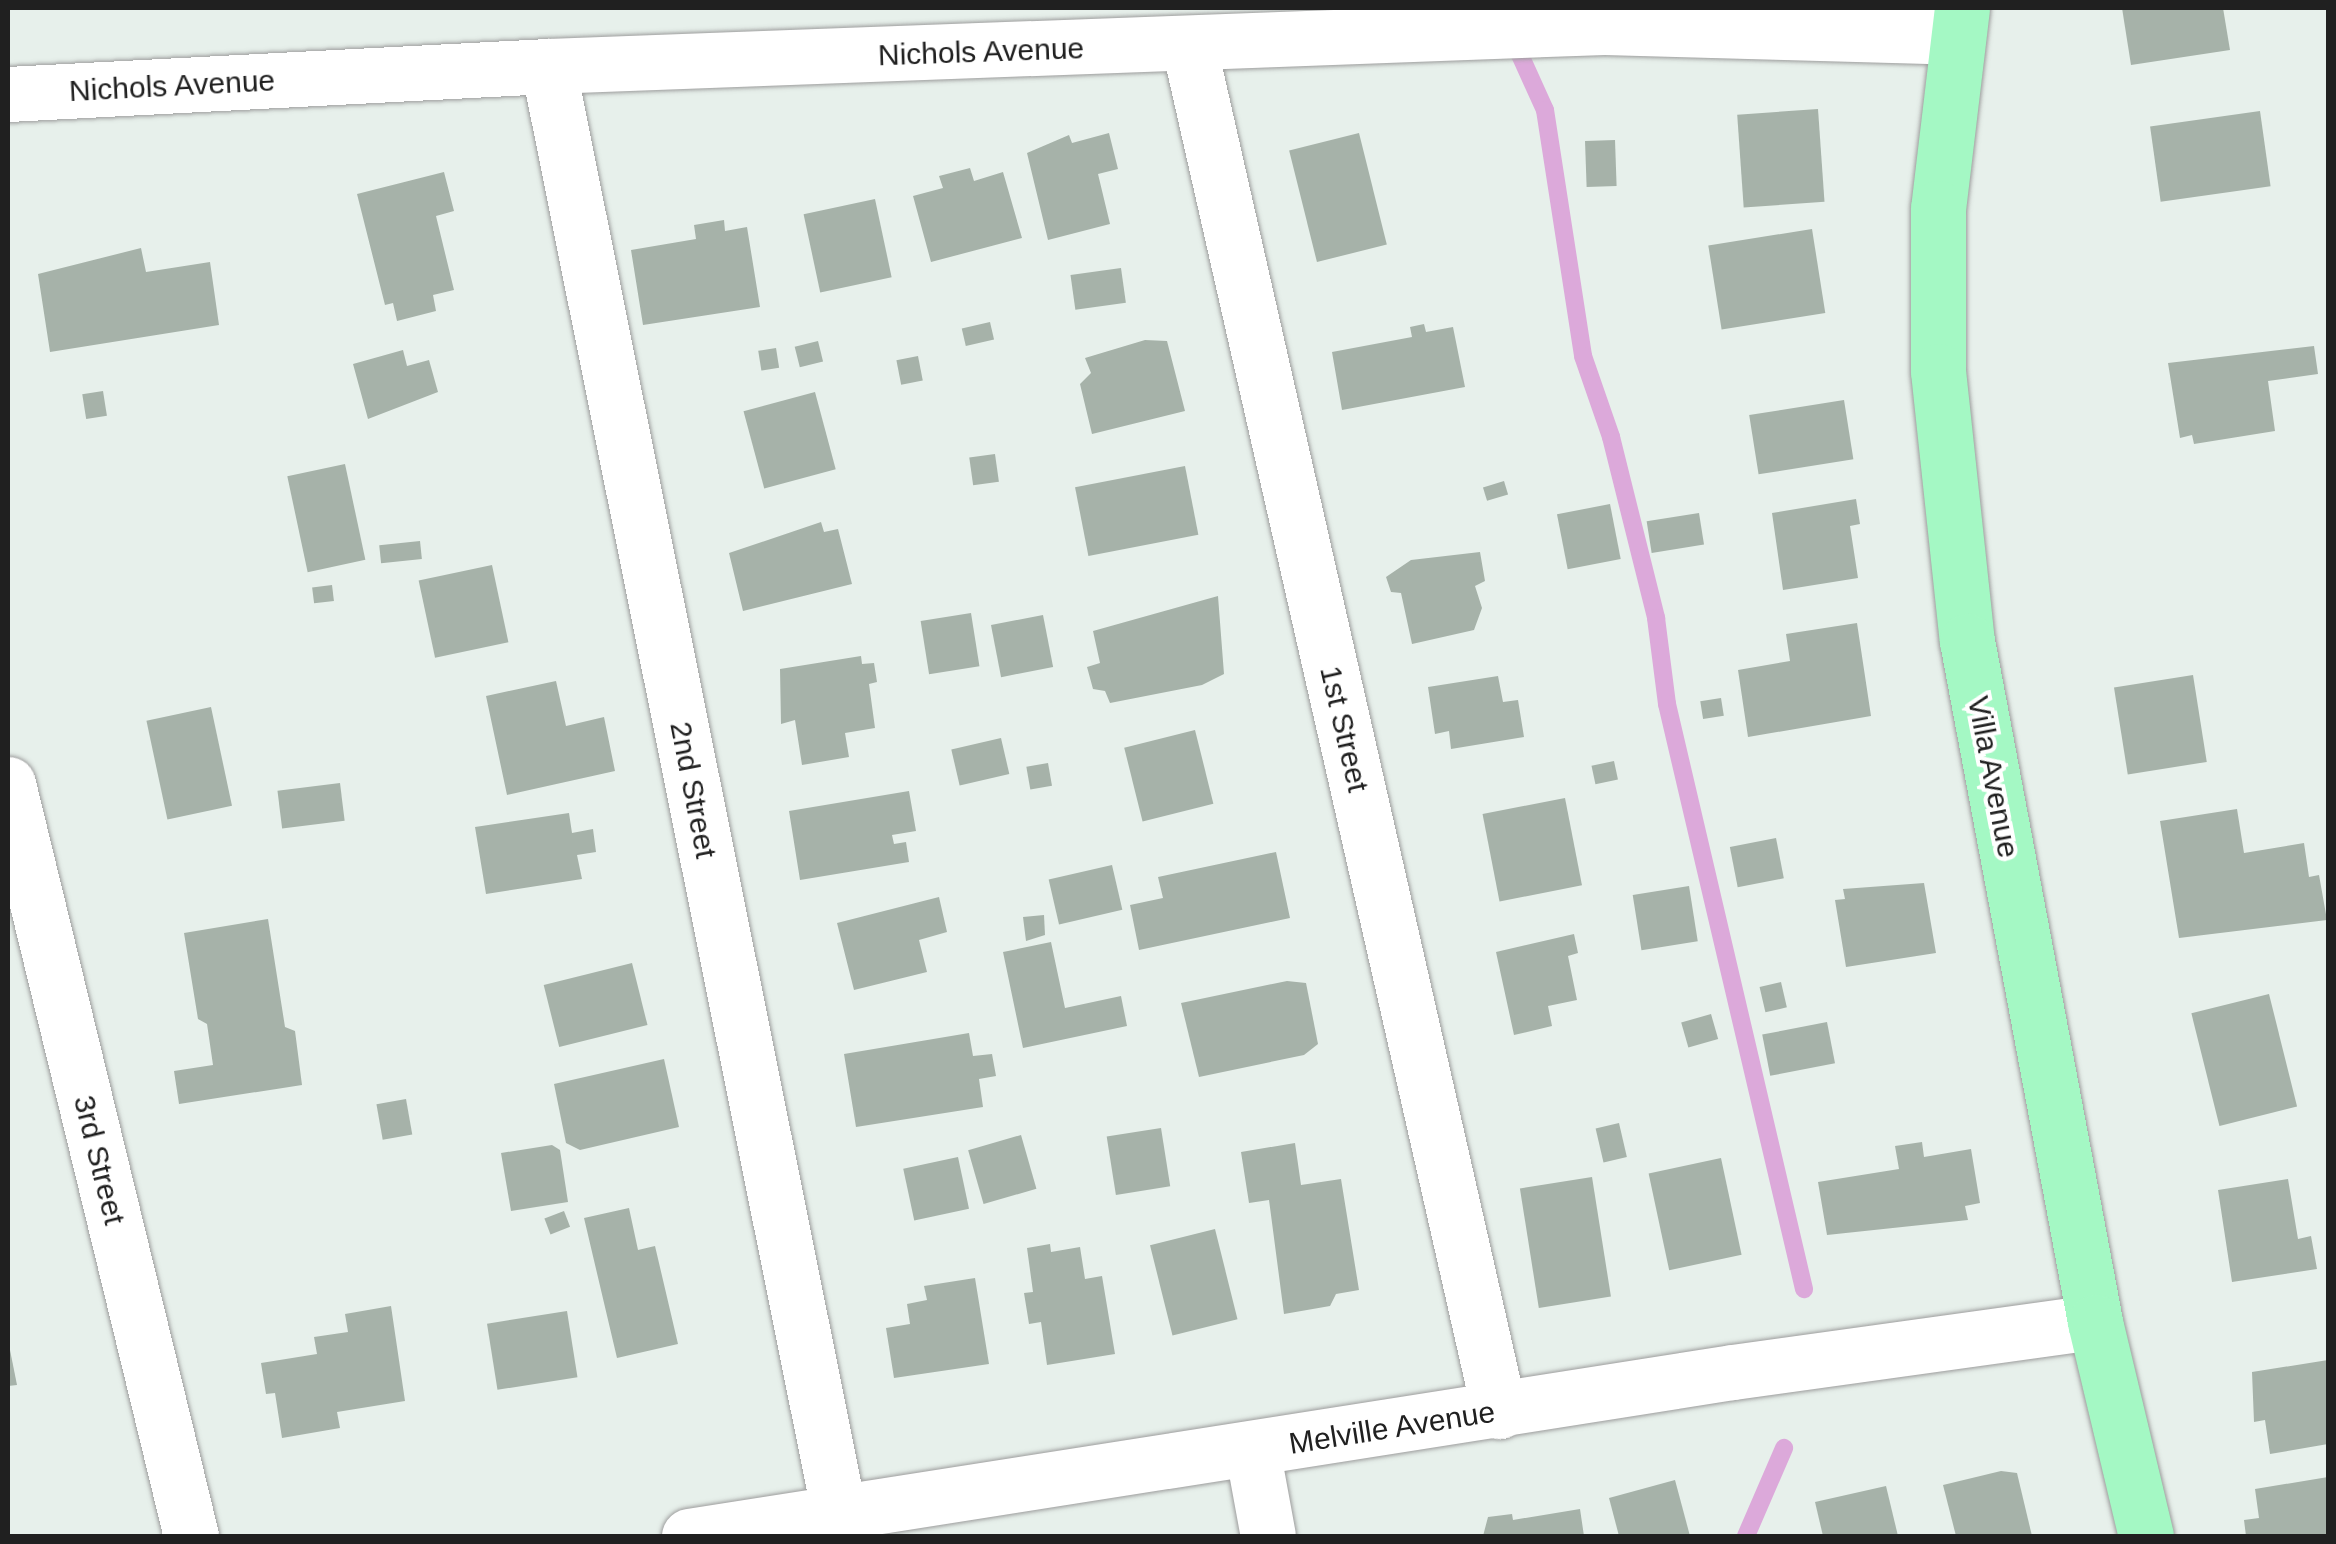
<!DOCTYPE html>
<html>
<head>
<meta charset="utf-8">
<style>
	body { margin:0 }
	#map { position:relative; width:2336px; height:1544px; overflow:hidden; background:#e7f0eb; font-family:Arial,sans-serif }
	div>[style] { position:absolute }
	.stream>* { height:18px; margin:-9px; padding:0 9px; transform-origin:9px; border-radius:9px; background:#dca9da }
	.building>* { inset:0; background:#a6b2a9; transform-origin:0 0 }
	.roads { filter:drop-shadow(0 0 2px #9d9d9d) drop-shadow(0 0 2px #9d9d9d) }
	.minor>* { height:55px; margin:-27.5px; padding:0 27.5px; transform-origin:27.5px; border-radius:27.5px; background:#fff }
	.major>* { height:55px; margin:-27.5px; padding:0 27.5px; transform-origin:27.5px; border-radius:27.5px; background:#a4f8c4 }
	span { translate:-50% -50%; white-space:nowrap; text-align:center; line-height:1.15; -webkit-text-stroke:8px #fff; paint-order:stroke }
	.street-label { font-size:30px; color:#202020 }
	.frame { position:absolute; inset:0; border:10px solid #202020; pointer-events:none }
</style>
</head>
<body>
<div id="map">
	<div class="stream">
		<div style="left:1512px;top:37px;width:80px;rotate:65.7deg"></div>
		<div style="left:1545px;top:110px;width:249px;rotate:81.2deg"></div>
		<div style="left:1583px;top:356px;width:86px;rotate:70.9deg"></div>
		<div style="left:1611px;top:437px;width:187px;rotate:76deg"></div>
		<div style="left:1656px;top:618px;width:87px;rotate:82.7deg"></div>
		<div style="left:1667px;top:704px;width:601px;rotate:76.82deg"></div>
		<div style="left:1746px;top:1536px;width:96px;rotate:-66.6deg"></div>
	</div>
	<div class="building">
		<div style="clip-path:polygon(2122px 8px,2223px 8px,2230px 50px,2131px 65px)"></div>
		<div style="left:1818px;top:109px;width:93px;height:81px;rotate:86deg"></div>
		<div style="left:2260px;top:111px;width:76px;height:111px;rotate:82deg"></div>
		<div style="clip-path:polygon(1109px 133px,1118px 169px,1098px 174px,1110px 224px,1048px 240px,1027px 153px,1069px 135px,1072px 143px)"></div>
		<div style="left:1359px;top:133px;width:115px;height:72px;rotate:76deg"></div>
		<div style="left:1615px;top:140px;width:46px;height:30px;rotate:88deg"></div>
		<div style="clip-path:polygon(970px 168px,974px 181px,1003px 172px,1022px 238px,931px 262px,913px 196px,943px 188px,939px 176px)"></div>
		<div style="clip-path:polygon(444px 172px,454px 211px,436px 216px,454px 290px,433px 295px,436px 311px,397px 321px,393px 303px,385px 305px,357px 194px)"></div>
		<div style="left:875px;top:199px;width:80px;height:73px;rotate:78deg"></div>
		<div style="clip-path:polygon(724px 220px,725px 231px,747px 227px,760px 307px,643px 325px,631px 250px,696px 239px,694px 225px)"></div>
		<div style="left:1812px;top:229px;width:85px;height:105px;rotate:81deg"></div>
		<div style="clip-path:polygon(141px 248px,146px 272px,210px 262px,219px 325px,50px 352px,38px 274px)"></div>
		<div style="left:1121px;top:268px;width:35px;height:51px;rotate:82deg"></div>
		<div style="left:990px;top:322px;width:18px;height:29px;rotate:77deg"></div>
		<div style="clip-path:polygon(1424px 324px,1426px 332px,1453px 327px,1465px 387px,1342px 410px,1332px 352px,1412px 337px,1410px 327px)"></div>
		<div style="clip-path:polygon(1145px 340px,1167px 341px,1185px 411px,1092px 434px,1080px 384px,1091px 373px,1085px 358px)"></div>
		<div style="left:818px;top:341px;width:21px;height:24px;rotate:76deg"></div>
		<div style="clip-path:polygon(2314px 346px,2318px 374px,2268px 381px,2275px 431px,2194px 444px,2192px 435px,2180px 438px,2168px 363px)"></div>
		<div style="left:776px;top:348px;width:20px;height:18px;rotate:81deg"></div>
		<div style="clip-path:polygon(403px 350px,407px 366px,429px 360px,438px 392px,368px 419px,353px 364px)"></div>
		<div style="left:918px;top:356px;width:25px;height:22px;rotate:79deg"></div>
		<div style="left:103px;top:391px;width:25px;height:21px;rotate:81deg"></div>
		<div style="left:815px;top:392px;width:80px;height:74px;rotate:75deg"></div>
		<div style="left:1844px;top:400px;width:60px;height:96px;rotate:81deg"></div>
		<div style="left:995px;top:454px;width:28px;height:26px;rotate:82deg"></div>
		<div style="left:345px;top:464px;width:98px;height:59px;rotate:78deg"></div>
		<div style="left:1185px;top:466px;width:70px;height:112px;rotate:79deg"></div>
		<div style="left:1504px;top:481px;width:14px;height:22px;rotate:73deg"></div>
		<div style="clip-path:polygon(1856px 499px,1860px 524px,1850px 526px,1858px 578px,1783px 590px,1772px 513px)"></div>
		<div style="left:1610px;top:504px;width:56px;height:54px;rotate:79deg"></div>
		<div style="left:1699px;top:513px;width:32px;height:53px;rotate:81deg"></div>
		<div style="clip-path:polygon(821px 522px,824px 532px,838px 529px,852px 584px,743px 611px,729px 553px)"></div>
		<div style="left:420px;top:541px;width:18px;height:41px;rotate:84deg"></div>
		<div style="clip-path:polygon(1480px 552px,1485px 581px,1475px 586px,1482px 608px,1474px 630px,1412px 644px,1401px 593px,1391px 592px,1386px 577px,1411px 560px)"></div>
		<div style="left:492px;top:565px;width:79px;height:75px;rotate:78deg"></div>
		<div style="left:332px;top:585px;width:16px;height:20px;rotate:83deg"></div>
		<div style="clip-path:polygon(1218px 596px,1224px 674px,1202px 685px,1110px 703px,1105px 691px,1093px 689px,1087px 667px,1100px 663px,1093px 631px)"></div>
		<div style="left:971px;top:613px;width:54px;height:51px;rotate:81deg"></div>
		<div style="left:1043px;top:615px;width:53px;height:53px;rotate:79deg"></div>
		<div style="clip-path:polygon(1857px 623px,1871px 716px,1748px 737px,1738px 670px,1790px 661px,1786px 634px)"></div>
		<div style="clip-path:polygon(861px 656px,862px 664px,874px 663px,877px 682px,869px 684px,875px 728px,845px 733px,849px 757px,802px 765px,795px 720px,781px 724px,780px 669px)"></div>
		<div style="left:2193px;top:675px;width:88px;height:80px;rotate:81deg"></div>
		<div style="clip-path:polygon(1498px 676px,1503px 702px,1518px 700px,1524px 737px,1451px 749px,1449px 731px,1435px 734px,1428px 687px)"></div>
		<div style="clip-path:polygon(556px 681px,566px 726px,604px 717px,615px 771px,507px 795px,486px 696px)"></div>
		<div style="left:1721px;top:698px;width:18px;height:21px;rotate:81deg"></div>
		<div style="left:211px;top:707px;width:101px;height:66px;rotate:78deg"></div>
		<div style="left:1195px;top:730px;width:76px;height:73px;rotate:76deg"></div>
		<div style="left:1001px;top:738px;width:37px;height:51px;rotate:77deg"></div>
		<div style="left:1614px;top:761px;width:19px;height:23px;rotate:78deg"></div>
		<div style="left:1048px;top:763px;width:23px;height:22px;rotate:80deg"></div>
		<div style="left:340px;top:783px;width:38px;height:63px;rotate:83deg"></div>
		<div style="clip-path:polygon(909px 791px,916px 831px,892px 835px,894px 844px,906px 842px,909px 862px,800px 880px,789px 811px)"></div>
		<div style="left:1565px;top:798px;width:89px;height:84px;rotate:79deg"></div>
		<div style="clip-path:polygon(2237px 809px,2244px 853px,2304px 843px,2309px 877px,2319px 875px,2327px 920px,2179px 938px,2160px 821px)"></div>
		<div style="clip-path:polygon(569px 813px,572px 833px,593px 829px,596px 852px,577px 855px,582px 879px,486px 894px,475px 827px)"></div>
		<div style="left:1776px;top:838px;width:41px;height:47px;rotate:79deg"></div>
		<div style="clip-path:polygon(1276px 852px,1290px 918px,1139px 950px,1130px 905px,1163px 898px,1158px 877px)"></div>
		<div style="left:1112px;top:865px;width:46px;height:65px;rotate:77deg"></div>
		<div style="clip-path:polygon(1924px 883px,1936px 953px,1846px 967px,1835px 900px,1845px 899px,1843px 889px)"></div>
		<div style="left:1689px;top:886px;width:56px;height:57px;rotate:81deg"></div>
		<div style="clip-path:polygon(939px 897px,947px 932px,919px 940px,927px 972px,854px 990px,837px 923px)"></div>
		<div style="clip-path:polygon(1044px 915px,1045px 935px,1026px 941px,1023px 917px)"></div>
		<div style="clip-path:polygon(268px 919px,285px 1027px,295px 1031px,302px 1085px,179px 1104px,174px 1071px,213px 1065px,207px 1024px,198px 1019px,184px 933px)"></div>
		<div style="clip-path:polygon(1574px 934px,1578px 953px,1568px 956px,1577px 1000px,1548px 1006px,1552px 1026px,1514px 1035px,1496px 952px)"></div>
		<div style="clip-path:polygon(1051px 942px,1065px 1008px,1121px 996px,1127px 1026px,1023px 1048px,1003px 952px)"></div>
		<div style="left:632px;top:963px;width:64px;height:91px;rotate:76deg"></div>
		<div style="clip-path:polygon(1287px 981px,1306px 983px,1318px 1044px,1304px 1055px,1199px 1077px,1181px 1003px)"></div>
		<div style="left:1781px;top:982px;width:26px;height:22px;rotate:77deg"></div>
		<div style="left:2269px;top:994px;width:116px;height:80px;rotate:76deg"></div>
		<div style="left:1711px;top:1014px;width:26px;height:31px;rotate:74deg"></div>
		<div style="left:1827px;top:1022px;width:42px;height:66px;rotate:79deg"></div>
		<div style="clip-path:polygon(969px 1033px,973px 1056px,992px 1054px,996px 1076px,979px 1079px,983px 1107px,856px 1127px,844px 1054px)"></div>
		<div style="clip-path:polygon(664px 1059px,679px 1127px,580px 1150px,566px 1143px,554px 1084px)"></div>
		<div style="left:406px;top:1099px;width:36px;height:30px;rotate:80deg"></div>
		<div style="left:1619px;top:1123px;width:35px;height:24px;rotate:77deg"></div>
		<div style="left:1161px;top:1128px;width:59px;height:55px;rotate:81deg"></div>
		<div style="left:1021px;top:1135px;width:56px;height:55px;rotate:74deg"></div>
		<div style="clip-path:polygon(1922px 1142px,1924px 1157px,1971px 1149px,1980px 1203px,1965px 1206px,1968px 1220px,1827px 1235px,1818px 1182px,1899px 1169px,1895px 1146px)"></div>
		<div style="clip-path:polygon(1295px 1143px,1301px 1185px,1341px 1179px,1359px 1290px,1336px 1294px,1330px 1306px,1284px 1314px,1269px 1200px,1249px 1203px,1241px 1152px)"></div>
		<div style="clip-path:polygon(552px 1145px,560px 1150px,568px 1202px,511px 1211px,501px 1153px)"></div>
		<div style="left:958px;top:1157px;width:53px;height:56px;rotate:78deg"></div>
		<div style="left:1721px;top:1158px;width:99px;height:74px;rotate:78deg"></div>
		<div style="left:1592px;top:1177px;width:121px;height:73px;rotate:81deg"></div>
		<div style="clip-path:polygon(2288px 1179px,2298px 1239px,2311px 1236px,2317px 1269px,2232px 1282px,2218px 1190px)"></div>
		<div style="clip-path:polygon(629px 1208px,638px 1250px,655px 1246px,678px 1344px,617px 1358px,584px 1218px)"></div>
		<div style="left:564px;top:1211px;width:17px;height:21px;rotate:69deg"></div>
		<div style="left:1215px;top:1229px;width:93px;height:67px;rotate:76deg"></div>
		<div style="clip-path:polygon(1050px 1244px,1051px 1252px,1080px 1247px,1085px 1279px,1102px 1276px,1115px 1354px,1047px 1365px,1041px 1322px,1029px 1324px,1024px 1293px,1033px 1292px,1027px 1248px)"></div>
		<div style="clip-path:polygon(975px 1278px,989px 1364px,894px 1378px,886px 1328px,910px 1324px,907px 1304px,927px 1300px,924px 1286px)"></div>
		<div style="clip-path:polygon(391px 1306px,405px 1401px,337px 1412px,340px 1428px,282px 1438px,275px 1393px,266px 1394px,261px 1363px,317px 1354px,314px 1337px,348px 1332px,345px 1314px)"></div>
		<div style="left:567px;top:1311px;width:67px;height:81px;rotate:81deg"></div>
		<div style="clip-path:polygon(8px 1340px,17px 1385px,8px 1386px)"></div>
		<div style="clip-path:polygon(2328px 1360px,2328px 1444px,2270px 1454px,2265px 1420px,2254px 1422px,2252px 1372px)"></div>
		<div style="clip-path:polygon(2001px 1471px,2017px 1473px,2032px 1536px,1956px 1536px,1943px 1485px)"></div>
		<div style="clip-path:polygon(2328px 1477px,2328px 1536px,2246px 1536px,2244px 1520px,2259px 1518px,2255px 1489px)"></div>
		<div style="clip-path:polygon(1675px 1480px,1690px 1536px,1619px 1536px,1609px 1498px)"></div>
		<div style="clip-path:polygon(1886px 1486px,1898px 1536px,1823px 1536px,1815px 1502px)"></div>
		<div style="clip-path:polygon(1580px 1509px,1584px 1536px,1483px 1536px,1488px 1517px,1512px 1514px,1513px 1520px)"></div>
	</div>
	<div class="roads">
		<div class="minor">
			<div style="left:1189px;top:46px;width:1400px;rotate:77.2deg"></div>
			<div style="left:548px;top:66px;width:1476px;rotate:78.63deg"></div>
			<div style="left:8px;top:94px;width:541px;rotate:-2.97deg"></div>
			<div style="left:548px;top:66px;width:1057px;rotate:-2.12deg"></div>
			<div style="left:1604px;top:27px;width:351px;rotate:1.6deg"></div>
			<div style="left:8px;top:784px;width:774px;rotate:76.32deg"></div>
			<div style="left:1252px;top:1449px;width:88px;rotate:79.6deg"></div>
			<div style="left:689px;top:1536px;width:1057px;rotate:-8.93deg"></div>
			<div style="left:1733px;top:1372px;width:365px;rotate:-7.9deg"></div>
		</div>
		<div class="major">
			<div style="left:1962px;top:8px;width:201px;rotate:96.8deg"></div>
			<div style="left:1938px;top:208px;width:163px;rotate:90deg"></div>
			<div style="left:1938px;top:371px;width:272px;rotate:83.9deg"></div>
			<div style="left:1967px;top:641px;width:693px;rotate:79.35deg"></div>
			<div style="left:2095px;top:1322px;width:220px;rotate:76.6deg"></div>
		</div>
	</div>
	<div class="street-label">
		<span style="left:981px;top:52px;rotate:-2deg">Nichols Avenue</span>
		<span style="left:172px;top:86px;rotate:-3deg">Nichols Avenue</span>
		<span style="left:1344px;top:729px;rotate:77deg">1st Street</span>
		<span style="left:1993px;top:777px;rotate:79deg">Villa Avenue</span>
		<span style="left:693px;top:790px;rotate:79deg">2nd Street</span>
		<span style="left:99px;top:1160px;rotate:76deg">3rd Street</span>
		<span style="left:1392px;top:1428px;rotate:-9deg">Melville Avenue</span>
	</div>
	<div class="frame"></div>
</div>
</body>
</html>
